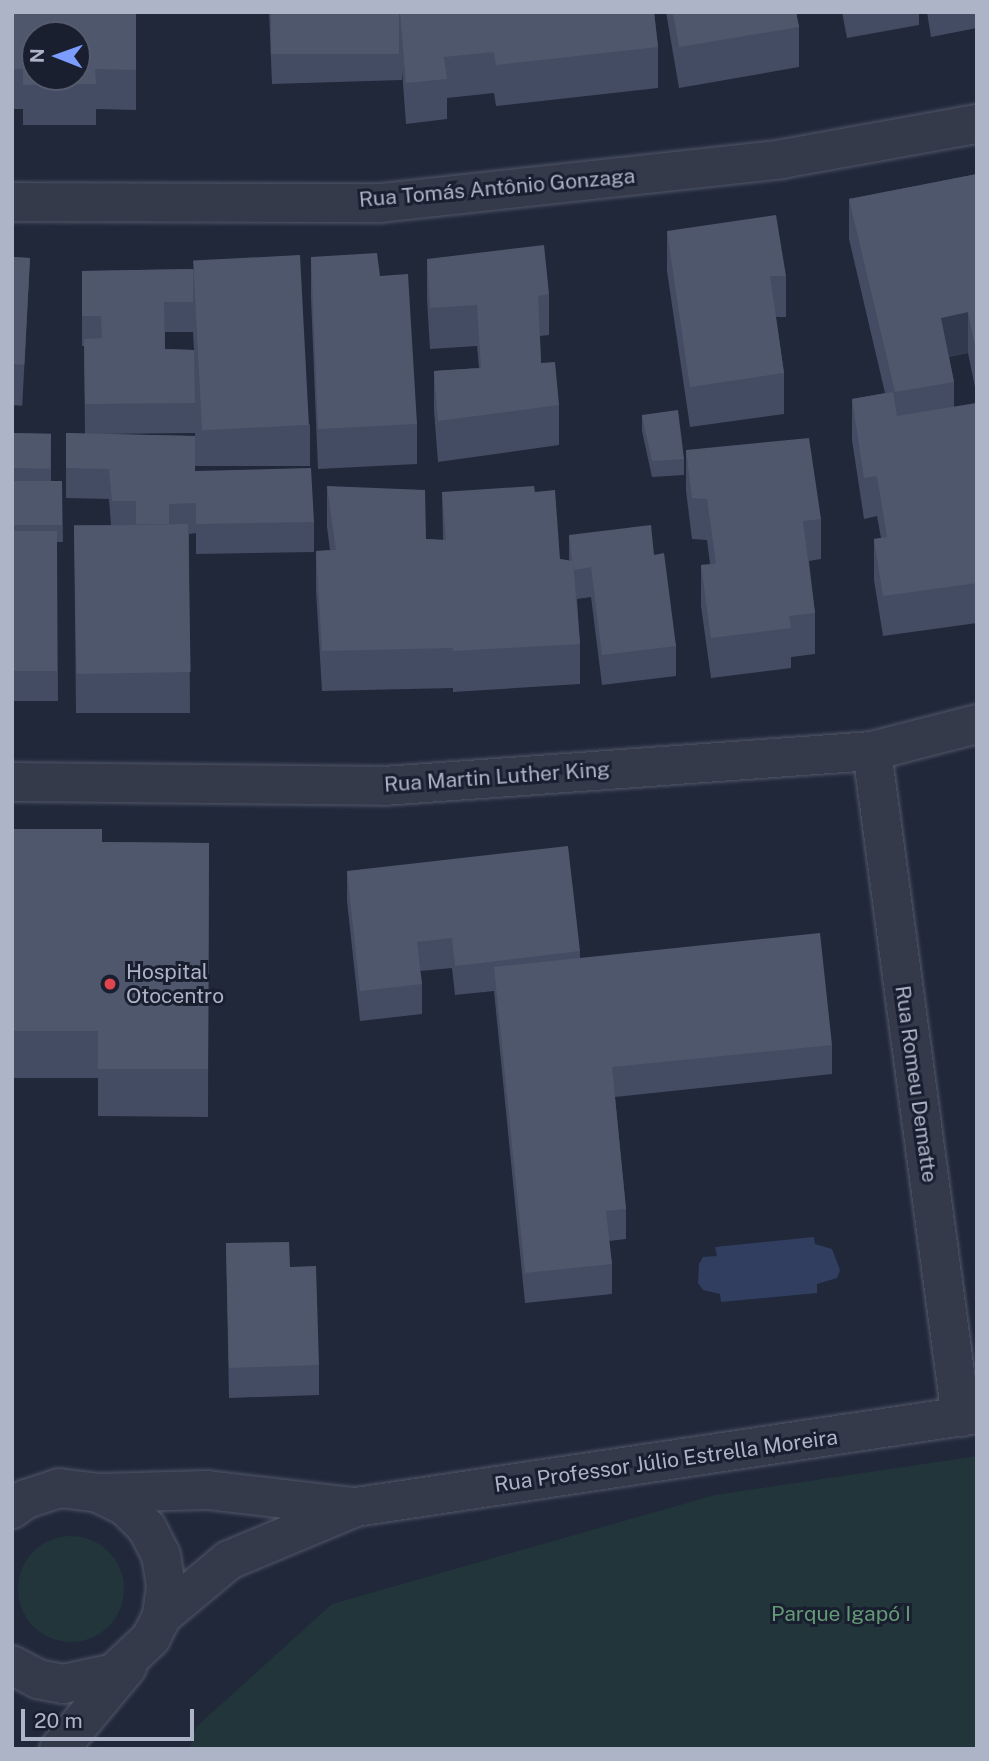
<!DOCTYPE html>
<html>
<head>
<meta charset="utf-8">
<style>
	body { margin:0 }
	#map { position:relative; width:989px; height:1761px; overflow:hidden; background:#20283a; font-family:"Public Sans",sans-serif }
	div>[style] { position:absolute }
	.green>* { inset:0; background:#22353b }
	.round { border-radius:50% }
	.water>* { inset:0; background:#313e60 }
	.roads { filter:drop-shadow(0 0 2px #515768) drop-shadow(0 0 2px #515768) }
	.minor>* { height:38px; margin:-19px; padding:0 19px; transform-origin:19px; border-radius:19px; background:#343a4a }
	.wall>* { inset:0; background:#434c62; transform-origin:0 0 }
	.shaded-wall>* { inset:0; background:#30394d }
	.building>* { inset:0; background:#4f576d; transform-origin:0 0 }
	.dots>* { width:19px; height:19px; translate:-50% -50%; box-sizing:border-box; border:4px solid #191f2f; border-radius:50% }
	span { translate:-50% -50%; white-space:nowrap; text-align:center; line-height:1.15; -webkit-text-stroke:6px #191f2f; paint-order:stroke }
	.street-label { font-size:21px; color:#aeb4c7 }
	.poi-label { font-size:21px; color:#aeb4c7 }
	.left { translate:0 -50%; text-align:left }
	.park-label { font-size:21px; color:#649977 }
	.frame { position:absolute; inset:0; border:14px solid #aeb4c7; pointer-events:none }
	.north { position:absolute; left:21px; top:21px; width:70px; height:70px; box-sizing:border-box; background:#191f2f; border:2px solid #555b6c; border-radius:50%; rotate:271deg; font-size:19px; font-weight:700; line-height:28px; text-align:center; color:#aeb4c7 }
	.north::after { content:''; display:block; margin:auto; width:24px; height:32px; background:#7c9dfe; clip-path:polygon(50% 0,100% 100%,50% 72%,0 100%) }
	.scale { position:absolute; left:21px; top:1709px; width:173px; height:32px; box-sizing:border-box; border:4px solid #aeb4c7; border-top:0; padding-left:9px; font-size:21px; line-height:24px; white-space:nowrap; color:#aeb4c7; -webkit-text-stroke:5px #191f2f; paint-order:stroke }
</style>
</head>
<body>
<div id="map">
	<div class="green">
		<div style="clip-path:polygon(977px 1456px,977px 1749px,189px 1749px,196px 1727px,332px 1604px,715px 1495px)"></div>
		<div class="round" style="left:18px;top:1536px;width:106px;height:106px"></div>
	</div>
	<div class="water">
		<div style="clip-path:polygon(814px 1237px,815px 1244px,832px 1249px,840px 1270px,837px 1278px,817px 1284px,817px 1293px,721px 1302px,720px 1294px,703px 1290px,698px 1283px,699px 1264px,703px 1257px,717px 1256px,715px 1247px)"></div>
	</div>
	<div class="roads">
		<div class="minor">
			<div style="left:12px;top:202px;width:368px;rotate:0.2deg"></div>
			<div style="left:380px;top:203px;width:404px;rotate:-6.2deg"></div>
			<div style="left:782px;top:159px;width:198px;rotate:-10.2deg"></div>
			<div style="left:872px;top:751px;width:672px;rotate:82.39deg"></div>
			<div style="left:12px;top:782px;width:372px;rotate:0.6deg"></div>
			<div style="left:384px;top:786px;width:489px;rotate:-4.1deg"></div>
			<div style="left:872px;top:751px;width:108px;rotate:-14.4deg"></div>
			<div style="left:98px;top:1493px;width:109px;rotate:-1.6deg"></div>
			<div style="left:207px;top:1490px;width:148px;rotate:6.6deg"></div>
			<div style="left:12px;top:1509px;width:17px;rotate:-36deg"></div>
			<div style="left:26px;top:1499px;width:35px;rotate:-18deg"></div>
			<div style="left:59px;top:1488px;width:39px;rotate:7deg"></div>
			<div style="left:98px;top:1493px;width:30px;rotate:26deg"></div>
			<div style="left:125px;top:1506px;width:31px;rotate:45deg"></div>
			<div style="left:147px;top:1528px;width:30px;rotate:63deg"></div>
			<div style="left:161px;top:1555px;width:31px;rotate:81deg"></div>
			<div style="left:166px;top:1586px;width:30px;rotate:98deg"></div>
			<div style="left:162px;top:1616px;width:25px;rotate:117deg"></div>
			<div style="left:151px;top:1638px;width:51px;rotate:136.6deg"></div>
			<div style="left:114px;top:1673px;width:52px;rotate:167.8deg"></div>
			<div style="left:63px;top:1684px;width:25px;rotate:-169deg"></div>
			<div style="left:38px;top:1679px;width:30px;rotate:-152deg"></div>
			<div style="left:162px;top:1616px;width:87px;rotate:-39.9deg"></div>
			<div style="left:229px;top:1560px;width:138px;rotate:-22.7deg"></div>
			<div style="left:356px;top:1507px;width:628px;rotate:-8.52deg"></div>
			<div style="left:59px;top:1749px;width:107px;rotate:-50.3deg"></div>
		</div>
	</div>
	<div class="wall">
		<div style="clip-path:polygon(12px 12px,136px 12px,136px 110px,96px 109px,96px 125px,23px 125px,23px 109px,12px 109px)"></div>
		<div style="clip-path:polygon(269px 12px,654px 12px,658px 47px,658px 88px,496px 106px,494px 93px,447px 98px,447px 119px,406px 124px,402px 70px,402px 80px,272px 84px)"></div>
		<div style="clip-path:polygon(666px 12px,796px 12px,799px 27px,799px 67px,679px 88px)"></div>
		<div style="clip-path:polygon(842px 12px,919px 12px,919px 25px,847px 38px)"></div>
		<div style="clip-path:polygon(927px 12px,977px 12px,977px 28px,931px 37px)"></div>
		<div style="clip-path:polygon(977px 174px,977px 397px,968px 353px,949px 357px,954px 382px,954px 407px,977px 409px,977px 623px,883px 636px,874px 580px,874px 539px,881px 538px,877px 516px,864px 519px,852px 440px,852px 399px,885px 393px,849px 239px,849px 199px)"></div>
		<div style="clip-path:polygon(667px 231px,786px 276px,786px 317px,776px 317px,784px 373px,784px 414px,690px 427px,667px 271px)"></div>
		<div style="left:12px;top:257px;width:18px;height:148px;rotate:3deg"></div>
		<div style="clip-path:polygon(311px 257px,380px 276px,417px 424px,417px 464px,318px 469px,311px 298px)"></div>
		<div style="clip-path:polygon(427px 259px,549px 294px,549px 335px,540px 336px,541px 363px,559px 405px,559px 445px,438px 462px,434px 411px,434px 371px,479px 368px,477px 346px,430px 349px,427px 299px)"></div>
		<div style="clip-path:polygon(evenodd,193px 269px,310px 425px,310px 466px,195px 466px,195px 471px,314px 522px,314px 552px,196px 554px,196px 533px,189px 534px,190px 713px,76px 713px,74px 525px,111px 525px,109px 499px,66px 498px,66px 433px,85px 434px,84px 346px,82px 346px,82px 271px,193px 269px,165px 332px,193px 332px,194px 350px,165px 349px,165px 332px,193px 269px,195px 431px,195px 436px,102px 434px,195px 433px,195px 431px)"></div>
		<div style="clip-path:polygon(642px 415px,684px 459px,684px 475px,652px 477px,642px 431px)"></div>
		<div style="clip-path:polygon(12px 433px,51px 434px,51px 481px,62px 481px,63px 542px,57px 542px,58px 701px,12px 701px)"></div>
		<div style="clip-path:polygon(686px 450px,821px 519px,821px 559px,809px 561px,815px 613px,815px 654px,791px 657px,791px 668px,711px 678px,701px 606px,701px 565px,710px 564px,707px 540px,692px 539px,686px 491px)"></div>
		<div style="clip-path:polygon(327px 486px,426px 539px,443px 540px,442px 492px,535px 492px,560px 559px,569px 561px,569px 535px,654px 555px,676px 646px,676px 676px,602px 685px,591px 597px,577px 599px,580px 644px,580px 684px,453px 692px,453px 688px,322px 691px,316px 591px,316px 551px,330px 550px,327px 527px)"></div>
		<div style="clip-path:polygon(12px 829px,102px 842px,209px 843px,208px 1117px,98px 1116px,98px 1078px,12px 1078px)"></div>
		<div style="clip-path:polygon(347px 871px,580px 951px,580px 958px,832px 1045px,832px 1074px,615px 1097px,626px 1209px,626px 1239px,609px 1241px,612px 1264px,612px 1294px,525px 1303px,494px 991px,455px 995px,452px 968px,420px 971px,422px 984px,422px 1014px,360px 1021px,347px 901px)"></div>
		<div style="clip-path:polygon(226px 1243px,290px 1267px,319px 1365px,319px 1395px,229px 1398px)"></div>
	</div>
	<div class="shaded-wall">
		<div style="clip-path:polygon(968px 312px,968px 353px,941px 358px,941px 318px)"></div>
	</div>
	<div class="building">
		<div style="clip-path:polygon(evenodd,12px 12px,136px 12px,136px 70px,95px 69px,96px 84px,23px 85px,23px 69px,12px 69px,12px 12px,35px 35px,77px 35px,77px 77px,35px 77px,35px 35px)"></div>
		<div style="left:271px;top:12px;width:128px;height:42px"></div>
		<div style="clip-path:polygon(400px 12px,654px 12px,658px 47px,496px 65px,494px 52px,444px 57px,447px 79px,406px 83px)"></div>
		<div style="clip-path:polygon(673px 12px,796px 12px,799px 27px,679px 47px)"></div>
		<div style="clip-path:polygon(977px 174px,977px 357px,968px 312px,941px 318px,954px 382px,895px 392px,849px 199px)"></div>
		<div style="clip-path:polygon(776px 215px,786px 276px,770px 276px,784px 373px,690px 387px,667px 231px)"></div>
		<div style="clip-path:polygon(544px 245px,549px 294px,538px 296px,541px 363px,555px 362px,559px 405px,438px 421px,434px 371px,481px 368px,477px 305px,430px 308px,427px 259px)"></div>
		<div style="clip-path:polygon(377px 253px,380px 276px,408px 274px,417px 424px,318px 429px,311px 257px)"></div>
		<div style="left:300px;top:255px;width:170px;height:107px;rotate:87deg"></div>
		<div style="left:12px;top:257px;width:18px;height:107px;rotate:3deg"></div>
		<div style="clip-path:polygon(193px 269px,193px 302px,164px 302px,165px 349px,194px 350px,195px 403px,85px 404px,84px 339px,102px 338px,101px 316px,82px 316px,82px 271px)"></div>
		<div style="clip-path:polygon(893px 392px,897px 416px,976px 403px,977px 409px,977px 583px,883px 596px,874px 539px,887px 537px,877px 476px,864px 478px,852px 399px)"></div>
		<div style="clip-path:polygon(678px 410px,684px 459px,652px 461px,642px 415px)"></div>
		<div style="left:12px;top:433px;width:39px;height:35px;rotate:1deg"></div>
		<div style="clip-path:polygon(66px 433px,195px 436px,195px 471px,311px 468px,314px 522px,196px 524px,196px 503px,169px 504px,169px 524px,136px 524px,136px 501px,112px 501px,109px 469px,66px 468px)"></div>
		<div style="clip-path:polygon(809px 438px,821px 519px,803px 521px,815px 613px,789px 616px,791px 628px,711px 638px,701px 565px,716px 564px,707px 499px,692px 498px,686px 450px)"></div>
		<div style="left:12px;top:481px;width:50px;height:44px"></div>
		<div style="clip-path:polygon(327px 486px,425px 490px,426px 539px,446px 540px,442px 492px,534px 486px,535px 492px,555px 490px,560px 559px,573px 561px,580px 644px,453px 651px,453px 648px,322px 651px,316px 551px,336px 550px)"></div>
		<div style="left:188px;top:524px;width:148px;height:114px;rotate:89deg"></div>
		<div style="clip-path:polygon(651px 525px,654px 555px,664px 553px,676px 646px,602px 655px,591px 567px,574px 570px,573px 561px,572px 561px,569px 535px)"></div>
		<div style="left:12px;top:531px;width:45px;height:140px"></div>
		<div style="clip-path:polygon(12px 829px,102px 829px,102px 842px,209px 843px,208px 1069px,98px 1069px,98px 1031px,12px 1031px)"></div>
		<div style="clip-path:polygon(568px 846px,580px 951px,455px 966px,452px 938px,417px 942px,422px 984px,360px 991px,347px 871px)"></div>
		<div style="clip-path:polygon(820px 933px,832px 1045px,612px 1067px,626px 1209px,606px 1211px,612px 1264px,525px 1273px,494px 967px)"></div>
		<div style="clip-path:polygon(289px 1242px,290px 1267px,316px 1266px,319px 1365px,229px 1368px,226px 1243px)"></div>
	</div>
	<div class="dots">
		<div style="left:110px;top:984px;background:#e0444e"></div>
	</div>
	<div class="street-label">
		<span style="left:497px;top:188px;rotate:-5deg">Rua Tomás Antônio Gonzaga</span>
		<span style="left:497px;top:777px;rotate:-4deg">Rua Martin Luther King</span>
		<span style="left:916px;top:1084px;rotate:82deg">Rua Romeu Dematte</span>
		<span style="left:666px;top:1461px;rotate:-8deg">Rua Professor Júlio Estrella Moreira</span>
	</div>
	<div class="poi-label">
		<span class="left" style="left:126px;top:984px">Hospital<br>Otocentro</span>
	</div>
	<div class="park-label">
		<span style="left:841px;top:1614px">Parque Igapó I</span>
	</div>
	<div class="frame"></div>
	<div class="north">N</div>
	<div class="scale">20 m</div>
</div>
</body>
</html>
